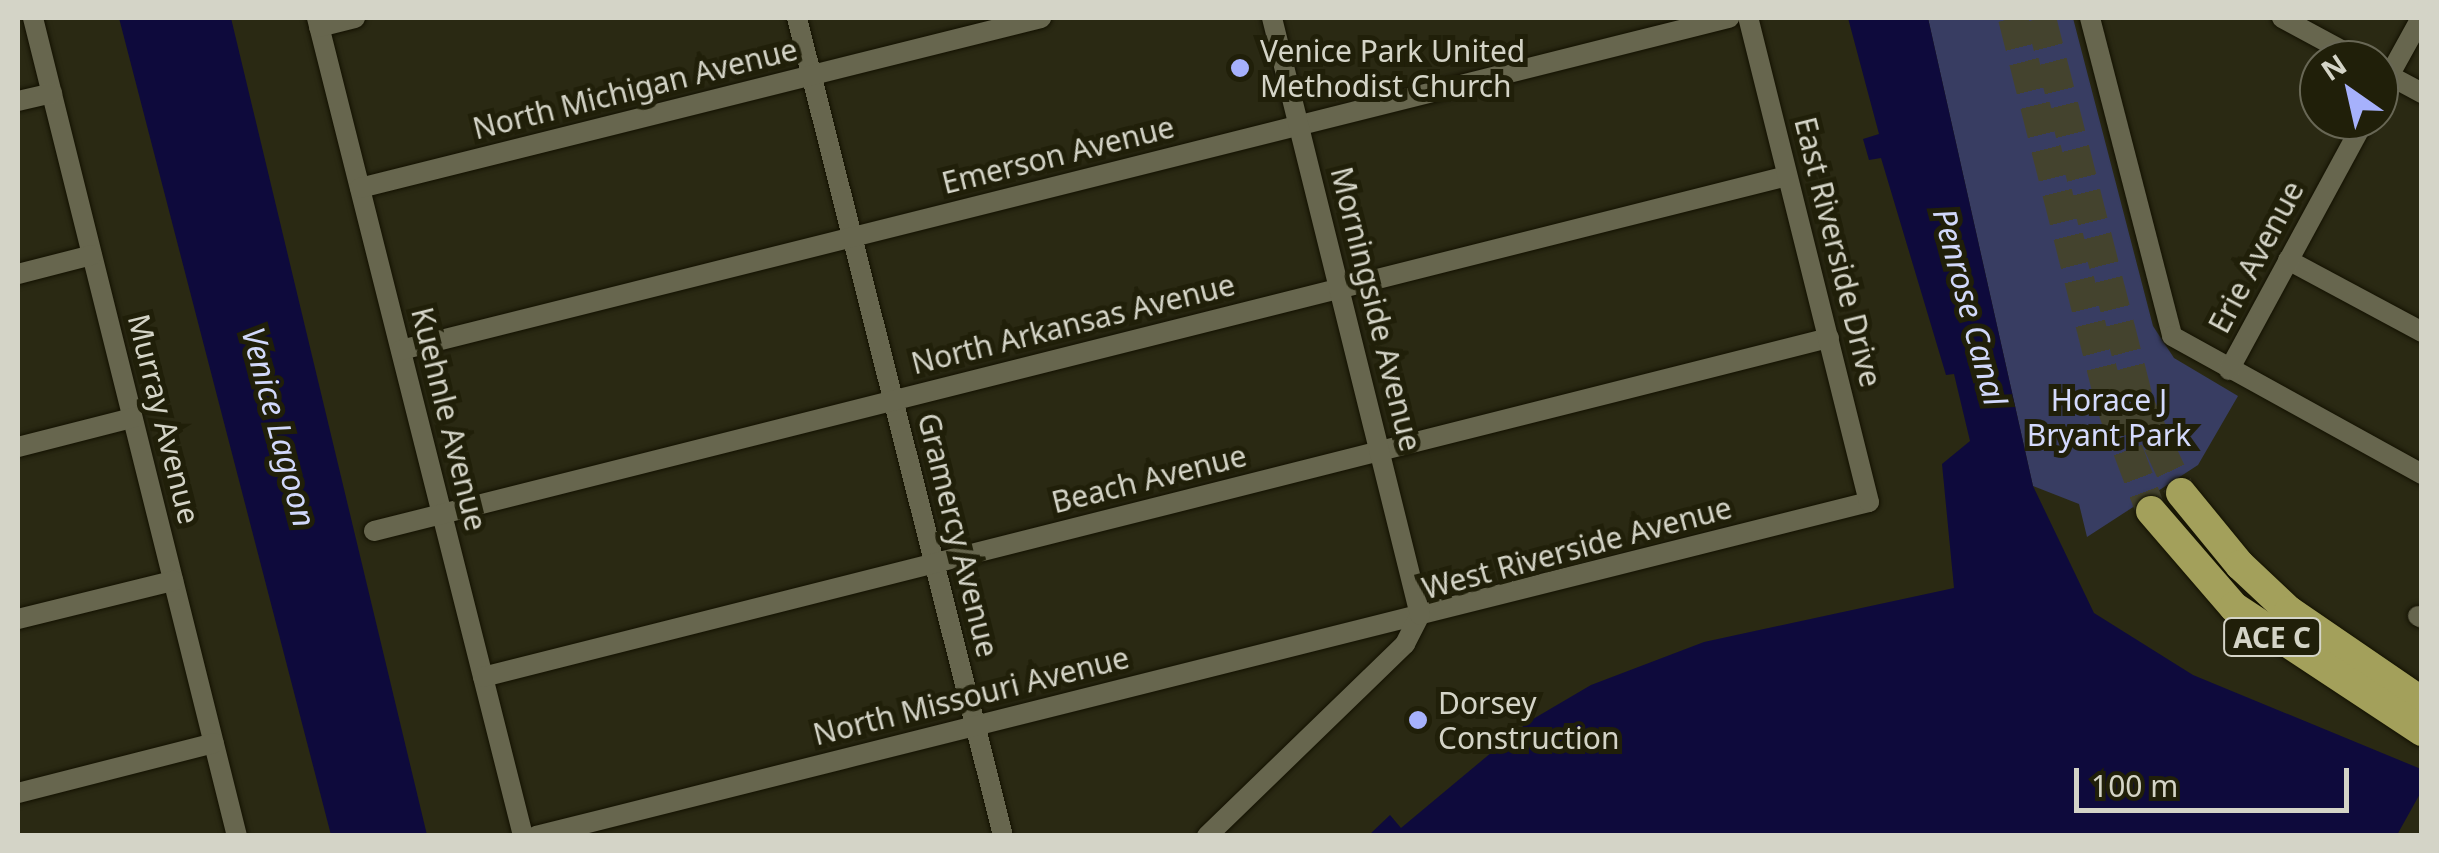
<!DOCTYPE html>
<html>
<head>
<meta charset="utf-8">
<style>
	body { margin:0 }
	#map { position:relative; width:2439px; height:853px; overflow:hidden; background:#2a2913; font-family:"Noto Sans",sans-serif }
	div>[style] { position:absolute }
	.green>* { inset:0; background:#383d62 }
	.water>* { inset:0; background:#0e0a3c }
	.highway-tunnel>* { height:30px; margin-top:-15px; transform-origin:0; background:repeating-linear-gradient(90deg,#44432e 0 30px,transparent 0 45px) }
	.roads { filter:drop-shadow(0 0 2px #131100) drop-shadow(0 0 2px #131100) }
	.street>* { height:20px; margin:-10px; padding:0 10px; transform-origin:10px; border-radius:10px; background:#67664e }
	.highway>* { height:30px; margin:-15px; padding:0 15px; transform-origin:15px; border-radius:15px; background:#a3a05b }
	.dots>* { width:28px; height:28px; translate:-50% -50%; box-sizing:border-box; border:5px solid #201f09; border-radius:50% }
	span { translate:-50% -50%; white-space:nowrap; text-align:center; line-height:1.15; -webkit-text-stroke:10px #201f09; paint-order:stroke }
	.shield-label span { padding:2px 8px; background:#201f09; border:2px solid; border-radius:8px; -webkit-text-stroke-width:0 }
	.shield-label { font-size:28px; color:#d4d4c7; font-weight:700 }
	.poi-label { font-size:30px; color:#d4d4c7 }
	.left { translate:0 -50%; text-align:left }
	.street-label { font-size:30px; color:#d4d4c7 }
	.park-label { font-size:30px; color:#d4dafd }
	.water-label { font-size:32px; color:#d1d8fb; font-style:italic }
	.frame { position:absolute; inset:0; border:20px solid #d4d4c7; pointer-events:none }
	.north { position:absolute; left:2299px; top:40px; width:100px; height:100px; box-sizing:border-box; background:#201f09; border:2px solid #686755; border-radius:50%; rotate:326deg; font-size:28px; font-weight:700; line-height:40px; text-align:center; color:#d4d4c7 }
	.north::after { content:''; display:block; margin:auto; width:35px; height:45px; background:#a6b1fc; clip-path:polygon(50% 0,100% 100%,50% 72%,0 100%) }
	.scale { position:absolute; left:2074px; top:768px; width:275px; height:45px; box-sizing:border-box; border:5px solid #d4d4c7; border-top:0; padding-left:12px; font-size:30px; line-height:35px; white-space:nowrap; color:#d4d4c7; -webkit-text-stroke:8px #201f09; paint-order:stroke }
</style>
</head>
<body>
<div id="map">
	<div class="green">
		<div style="clip-path:polygon(1928px 18px,2073px 18px,2153px 326px,2174px 358px,2238px 396px,2198px 465px,2087px 537px,2079px 504px,2033px 486px)"></div>
	</div>
	<div class="water">
		<div style="clip-path:polygon(119px 18px,231px 18px,427px 835px,331px 835px)"></div>
		<div style="clip-path:polygon(1848px 18px,1928px 18px,2033px 486px,2094px 613px,2193px 675px,2421px 769px,2421px 792px,2397px 835px,1369px 835px,1390px 815px,1401px 828px,1528px 722px,1591px 685px,1704px 642px,1954px 588px,1942px 464px,1970px 441px,1954px 374px,1946px 375px,1881px 158px,1869px 160px,1863px 139px,1879px 134px)"></div>
	</div>
	<div class="highway-tunnel">
		<div style="left:2013px;top:18px;width:402px;rotate:75.8deg"></div>
		<div style="left:2112px;top:408px;width:110px;rotate:69.3deg"></div>
		<div style="left:2041px;top:18px;width:397px;rotate:75.7deg"></div>
		<div style="left:2139px;top:403px;width:99px;rotate:65deg"></div>
	</div>
	<div class="roads">
		<div class="street">
			<div style="left:33px;top:18px;width:843px;rotate:76deg"></div>
			<div style="left:317px;top:18px;width:844px;rotate:75.86deg"></div>
			<div style="left:797px;top:18px;width:844px;rotate:75.86deg"></div>
			<div style="left:2090px;top:18px;width:328px;rotate:75.5deg"></div>
			<div style="left:2172px;top:336px;width:286px;rotate:28.9deg"></div>
			<div style="left:2282px;top:18px;width:89px;rotate:28.3deg"></div>
			<div style="left:319px;top:27px;width:37px;rotate:-14deg"></div>
			<div style="left:2379px;top:70px;width:49px;rotate:28.1deg"></div>
			<div style="left:2379px;top:94px;width:87px;rotate:-61.1deg"></div>
			<div style="left:18px;top:101px;width:35px;rotate:-13deg"></div>
			<div style="left:360px;top:188px;width:702px;rotate:-14.02deg"></div>
			<div style="left:2288px;top:260px;width:152px;rotate:28.2deg"></div>
			<div style="left:18px;top:274px;width:76px;rotate:-14.4deg"></div>
			<div style="left:401px;top:350px;width:1369px;rotate:-14.04deg"></div>
			<div style="left:2229px;top:370px;width:285px;rotate:-61.5deg"></div>
			<div style="left:18px;top:447px;width:118px;rotate:-14.3deg"></div>
			<div style="left:374px;top:531px;width:1457px;rotate:-14.1deg"></div>
			<div style="left:2418px;top:616px;width:4px;rotate:27deg"></div>
			<div style="left:18px;top:619px;width:160px;rotate:-13.8deg"></div>
			<div style="left:483px;top:677px;width:1388px;rotate:-14.14deg"></div>
			<div style="left:18px;top:793px;width:202px;rotate:-14.3deg"></div>
			<div style="left:536px;top:836px;width:1374px;rotate:-14.07deg"></div>
			<div style="left:1869px;top:502px;width:499px;rotate:-104deg"></div>
			<div style="left:1207px;top:836px;width:276px;rotate:-44.1deg"></div>
			<div style="left:1405px;top:644px;width:33px;rotate:-63deg"></div>
			<div style="left:1420px;top:615px;width:615px;rotate:-103.92deg"></div>
		</div>
		<div class="highway">
			<div style="left:2181px;top:493px;width:93px;rotate:50.7deg"></div>
			<div style="left:2240px;top:565px;width:67px;rotate:43.2deg"></div>
			<div style="left:2289px;top:611px;width:161px;rotate:34.4deg"></div>
			<div style="left:2151px;top:511px;width:127px;rotate:49.2deg"></div>
			<div style="left:2234px;top:607px;width:225px;rotate:33.4deg"></div>
		</div>
	</div>
	<div class="dots">
		<div style="left:1240px;top:68px;background:#a6b1fc"></div>
		<div style="left:1418px;top:720px;background:#a6b1fc"></div>
	</div>
	<div class="shield-label">
		<span style="left:2272px;top:637px">ACE C</span>
	</div>
	<div class="poi-label">
		<span class="left" style="left:1260px;top:68px">Venice Park United<br>Methodist Church</span>
		<span class="left" style="left:1438px;top:720px">Dorsey<br>Construction</span>
	</div>
	<div class="street-label">
		<span style="left:635px;top:89px;rotate:-14deg">North Michigan Avenue</span>
		<span style="left:1058px;top:155px;rotate:-14deg">Emerson Avenue</span>
		<span style="left:1838px;top:252px;rotate:76deg">East Riverside Drive</span>
		<span style="left:2256px;top:257px;rotate:-62deg">Erie Avenue</span>
		<span style="left:1376px;top:309px;rotate:76deg">Morningside Avenue</span>
		<span style="left:1073px;top:324px;rotate:-14deg">North Arkansas Avenue</span>
		<span style="left:164px;top:419px;rotate:76deg">Murray Avenue</span>
		<span style="left:449px;top:419px;rotate:76deg">Kuehnle Avenue</span>
		<span style="left:1149px;top:479px;rotate:-14deg">Beach Avenue</span>
		<span style="left:958px;top:535px;rotate:76deg">Gramercy Avenue</span>
		<span style="left:1577px;top:548px;rotate:-15deg">West Riverside Avenue</span>
		<span style="left:971px;top:696px;rotate:-14deg">North Missouri Avenue</span>
	</div>
	<div class="park-label">
		<span style="left:2109px;top:417px">Horace J<br>Bryant Park</span>
	</div>
	<div class="water-label">
		<span style="left:1970px;top:307px;rotate:75deg">Penrose Canal</span>
		<span style="left:279px;top:427px;rotate:75deg">Venice Lagoon</span>
	</div>
	<div class="frame"></div>
	<div class="north">N</div>
	<div class="scale">100 m</div>
</div>
</body>
</html>
